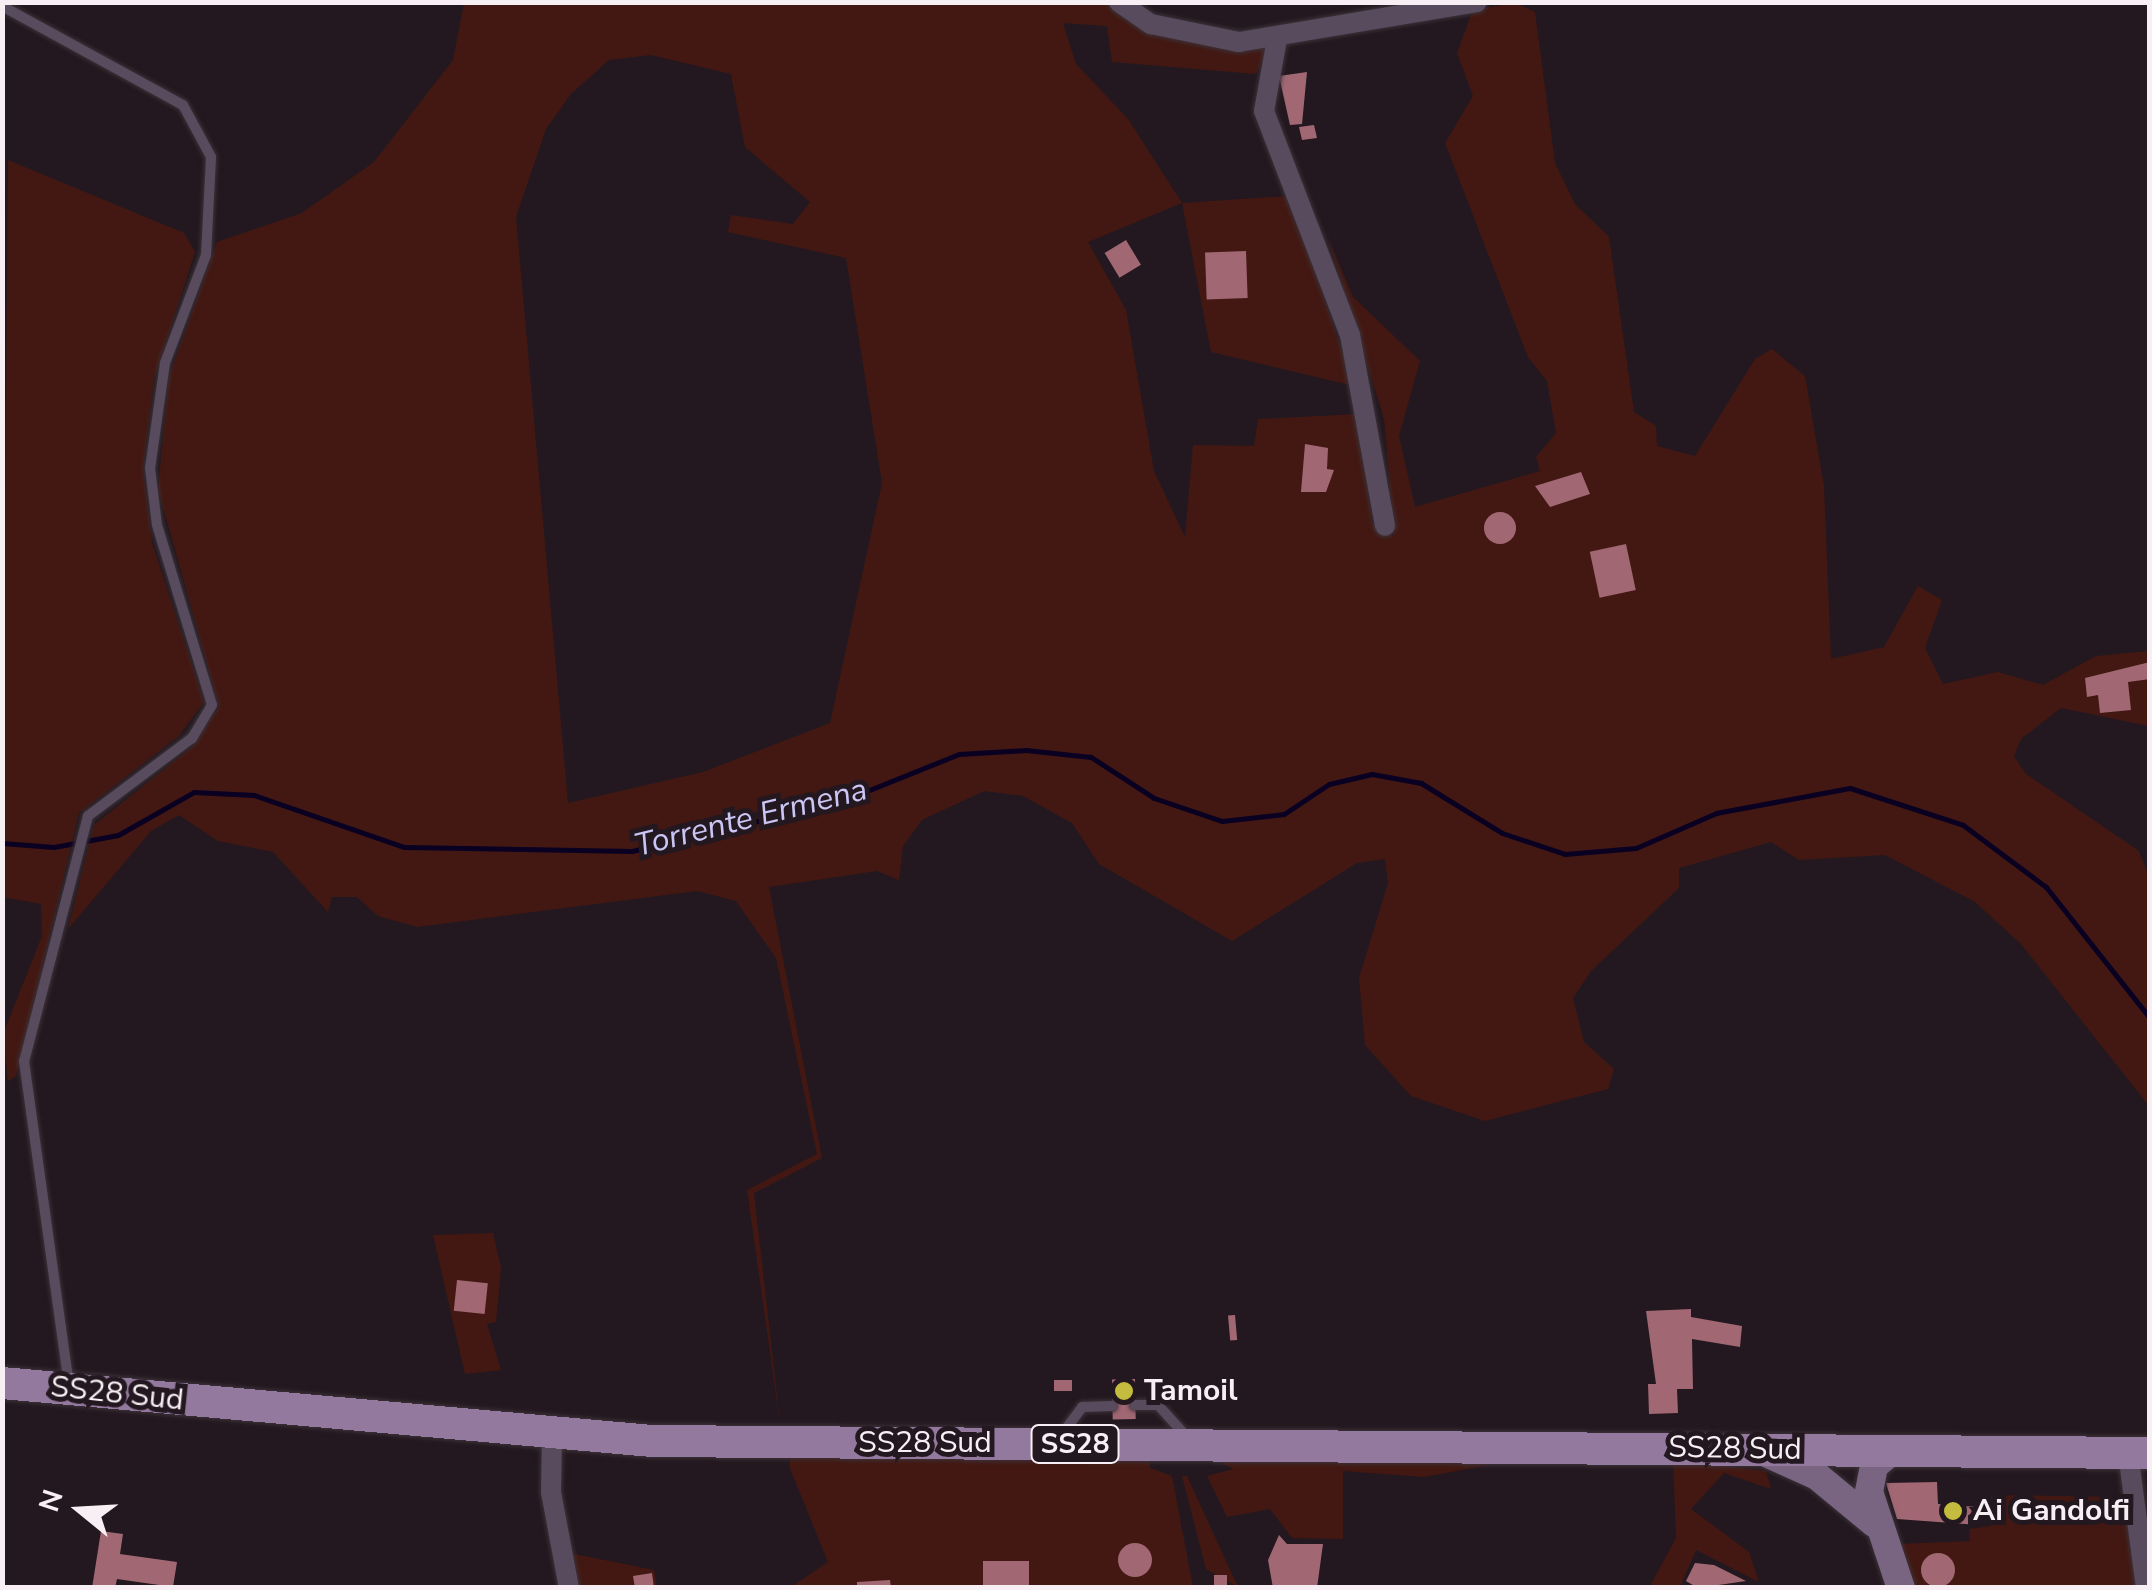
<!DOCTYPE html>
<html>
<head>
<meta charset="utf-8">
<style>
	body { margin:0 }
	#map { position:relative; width:2152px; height:1590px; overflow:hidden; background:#23181f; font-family:"Nunito Sans",sans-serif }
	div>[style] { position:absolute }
	.green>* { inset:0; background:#431812 }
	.stream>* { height:5px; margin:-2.5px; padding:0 2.5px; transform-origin:2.5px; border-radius:2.5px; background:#090022 }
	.building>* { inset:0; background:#a16874; transform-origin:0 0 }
	.round { border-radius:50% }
	.roads { filter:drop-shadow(0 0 2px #3c3239) drop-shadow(0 0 2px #3c3239) }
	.service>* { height:10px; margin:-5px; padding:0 5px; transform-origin:5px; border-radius:5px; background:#584b5d }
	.minor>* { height:20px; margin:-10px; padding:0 10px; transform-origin:10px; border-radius:10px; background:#584b5d }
	.secondary>* { height:28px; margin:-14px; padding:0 14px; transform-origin:14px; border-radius:14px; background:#796582 }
	.primary>* { height:32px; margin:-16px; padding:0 16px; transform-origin:16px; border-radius:16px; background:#94799f }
	.dots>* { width:28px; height:28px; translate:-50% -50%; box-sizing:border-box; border:5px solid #23181f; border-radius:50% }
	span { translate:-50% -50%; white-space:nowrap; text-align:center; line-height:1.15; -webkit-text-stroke:10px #23181f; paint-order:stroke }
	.shield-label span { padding:2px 8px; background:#23181f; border:2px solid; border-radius:8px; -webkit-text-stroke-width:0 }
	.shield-label { font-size:28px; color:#f7eff4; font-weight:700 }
	.poi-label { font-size:30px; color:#f7eff4; font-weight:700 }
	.left { translate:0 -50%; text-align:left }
	.street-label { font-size:30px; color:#f7eff4 }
	.water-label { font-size:32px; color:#cbc5f3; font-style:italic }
	.frame { position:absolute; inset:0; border:5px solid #f7eff4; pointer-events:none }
	.north { position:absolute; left:30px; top:1460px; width:100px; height:100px; -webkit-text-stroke:8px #23181f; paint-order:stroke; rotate:288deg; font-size:28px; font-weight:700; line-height:40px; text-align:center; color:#f7eff4 }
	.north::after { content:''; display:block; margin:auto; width:35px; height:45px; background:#f7eff4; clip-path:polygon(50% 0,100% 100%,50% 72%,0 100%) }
</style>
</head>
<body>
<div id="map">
	<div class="green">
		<div style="clip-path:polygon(evenodd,464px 3px,1106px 3px,1131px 20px,1270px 46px,1256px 74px,1112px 62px,1107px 26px,1063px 23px,1076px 64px,1128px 119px,1182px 203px,1289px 196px,1354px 386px,1211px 352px,1182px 203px,1088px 242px,1126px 310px,1154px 471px,1185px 537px,1193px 445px,1254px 446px,1258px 419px,1357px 414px,1372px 522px,1394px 536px,1384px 419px,1327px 235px,1353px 297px,1420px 361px,1399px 436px,1415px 507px,1540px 471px,1536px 457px,1556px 433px,1547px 381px,1528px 357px,1445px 143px,1473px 96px,1457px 53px,1473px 10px,1515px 3px,1535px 12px,1555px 163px,1575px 204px,1609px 237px,1634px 412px,1656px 426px,1657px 446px,1695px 456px,1755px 359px,1772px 349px,1805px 376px,1824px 486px,1831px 659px,1884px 647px,1918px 586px,1942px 600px,1925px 648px,1943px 684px,1998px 672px,2043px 685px,2096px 656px,2149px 651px,2149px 726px,2061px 708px,2021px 739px,2014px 756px,2026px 774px,2139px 851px,2150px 879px,2149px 1106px,2021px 944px,1975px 902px,1885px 855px,1799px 860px,1771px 842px,1679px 868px,1679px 888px,1591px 971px,1573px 998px,1584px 1042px,1614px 1069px,1608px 1089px,1485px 1121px,1411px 1096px,1365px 1045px,1359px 978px,1388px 883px,1385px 859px,1357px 863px,1232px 941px,1099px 864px,1072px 823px,1023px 796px,984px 791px,922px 820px,903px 846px,899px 880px,877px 871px,769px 887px,822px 1158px,754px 1193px,781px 1430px,747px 1190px,817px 1154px,776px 958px,736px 901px,697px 891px,417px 927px,378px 916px,357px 897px,332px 897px,328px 912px,273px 852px,218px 841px,179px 815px,151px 831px,68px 929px,94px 825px,192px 747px,219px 707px,158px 489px,169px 377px,217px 242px,302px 213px,374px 162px,453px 60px,464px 3px,651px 55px,731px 74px,745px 147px,810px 202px,793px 224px,731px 215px,728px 232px,846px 258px,882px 483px,830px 723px,703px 772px,568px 803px,516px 217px,546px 129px,571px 94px,609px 60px,651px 55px)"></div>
		<div style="clip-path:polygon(8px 160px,184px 233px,195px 252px,154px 379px,143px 469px,152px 543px,204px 702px,179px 736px,79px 813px,16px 1076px,8px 1081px,3px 1034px,42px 936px,41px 904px,2px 897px)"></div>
		<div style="clip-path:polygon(493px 1233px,501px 1268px,496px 1322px,487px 1324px,501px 1370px,465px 1374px,433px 1235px)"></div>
		<div style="clip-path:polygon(792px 1453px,1150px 1457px,1150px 1468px,1172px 1476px,1193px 1587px,791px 1587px,828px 1562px,789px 1466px)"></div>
		<div style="clip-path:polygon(1213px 1458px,1516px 1460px,1424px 1477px,1343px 1471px,1343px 1539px,1292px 1538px,1270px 1509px,1227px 1517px,1207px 1476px,1233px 1469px)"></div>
		<div style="clip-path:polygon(1673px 1460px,1766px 1471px,1771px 1489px,1724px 1473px,1691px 1509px,1749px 1552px,1759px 1582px,1696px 1550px,1680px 1587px,1649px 1588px,1676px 1538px)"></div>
		<div style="clip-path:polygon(1182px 1476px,1187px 1476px,1238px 1587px,1206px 1569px)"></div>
		<div style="clip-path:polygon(1991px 1495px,2123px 1497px,2140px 1587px,1912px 1587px,1897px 1544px,1970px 1541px,1969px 1529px,1991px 1526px)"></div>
		<div style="clip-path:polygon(569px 1553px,654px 1570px,657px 1587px,576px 1587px)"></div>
	</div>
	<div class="stream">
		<div style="left:2px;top:843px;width:52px;rotate:4.4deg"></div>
		<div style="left:54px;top:847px;width:65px;rotate:-10.6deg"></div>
		<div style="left:118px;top:835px;width:87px;rotate:-29.5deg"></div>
		<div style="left:194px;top:792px;width:60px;rotate:2.9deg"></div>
		<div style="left:254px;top:795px;width:159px;rotate:19.1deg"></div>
		<div style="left:404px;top:847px;width:228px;rotate:1deg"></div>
		<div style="left:632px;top:851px;width:216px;rotate:-13.4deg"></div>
		<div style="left:842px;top:801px;width:126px;rotate:-21.9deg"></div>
		<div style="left:959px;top:754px;width:67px;rotate:-3.4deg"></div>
		<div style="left:1026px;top:750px;width:65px;rotate:6.1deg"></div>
		<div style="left:1091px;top:757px;width:75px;rotate:33.1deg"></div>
		<div style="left:1154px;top:798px;width:72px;rotate:18.7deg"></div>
		<div style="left:1222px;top:821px;width:62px;rotate:-6.4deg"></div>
		<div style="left:1284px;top:814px;width:54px;rotate:-33.7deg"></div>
		<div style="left:1329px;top:784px;width:44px;rotate:-13.1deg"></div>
		<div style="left:1372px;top:774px;width:50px;rotate:10.4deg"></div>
		<div style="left:1421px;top:783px;width:95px;rotate:31.7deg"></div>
		<div style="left:1502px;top:833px;width:66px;rotate:18.4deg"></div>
		<div style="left:1565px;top:854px;width:71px;rotate:-4.8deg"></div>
		<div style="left:1636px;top:848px;width:87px;rotate:-23.6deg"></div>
		<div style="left:1716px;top:813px;width:136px;rotate:-10.6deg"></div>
		<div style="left:1850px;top:788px;width:119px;rotate:18.1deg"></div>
		<div style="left:1963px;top:825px;width:104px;rotate:36.8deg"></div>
		<div style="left:2046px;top:887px;width:167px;rotate:51.6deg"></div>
	</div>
	<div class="building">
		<div style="clip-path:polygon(1307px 72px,1302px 124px,1290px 125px,1279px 76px)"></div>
		<div style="clip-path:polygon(1314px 125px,1317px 138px,1302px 140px,1299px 127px)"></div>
		<div style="left:1126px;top:240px;width:29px;height:25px;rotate:59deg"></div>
		<div style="left:1246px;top:251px;width:47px;height:41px;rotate:88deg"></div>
		<div style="clip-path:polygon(1305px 444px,1328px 448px,1327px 469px,1334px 470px,1326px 492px,1301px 492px)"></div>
		<div style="clip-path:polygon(1581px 472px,1590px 494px,1550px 507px,1535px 486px)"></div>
		<div class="round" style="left:1484px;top:512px;width:32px;height:32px"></div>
		<div style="left:1626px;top:544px;width:47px;height:37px;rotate:78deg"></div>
		<div style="clip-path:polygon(2150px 662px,2150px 679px,2128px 682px,2131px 710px,2100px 713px,2098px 695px,2087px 697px,2085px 678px)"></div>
		<div style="left:457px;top:1280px;width:31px;height:31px;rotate:6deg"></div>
		<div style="clip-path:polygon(1691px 1309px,1691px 1317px,1742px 1326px,1740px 1347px,1692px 1339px,1693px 1389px,1677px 1389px,1678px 1413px,1649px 1414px,1648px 1384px,1656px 1384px,1646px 1311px)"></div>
		<div style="left:1235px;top:1315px;width:25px;height:7px;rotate:85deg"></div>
		<div style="left:1135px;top:1379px;width:40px;height:23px;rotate:89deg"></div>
		<div style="left:1054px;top:1380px;width:18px;height:11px"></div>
		<div style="clip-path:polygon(1937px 1482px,1938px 1504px,1977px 1507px,1979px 1525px,1897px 1519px,1886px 1483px)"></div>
		<div style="clip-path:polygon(101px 1531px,123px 1534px,120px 1554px,177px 1562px,173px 1587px,117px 1579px,115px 1588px,92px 1588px)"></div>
		<div style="clip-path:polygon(1279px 1535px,1287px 1544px,1323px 1544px,1317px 1588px,1273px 1588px,1268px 1560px)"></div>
		<div class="round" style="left:1118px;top:1543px;width:34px;height:34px"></div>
		<div class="round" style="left:1921px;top:1553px;width:34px;height:34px"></div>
		<div style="left:983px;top:1561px;width:46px;height:27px"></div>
		<div style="clip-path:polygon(1695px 1563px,1714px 1565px,1746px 1581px,1698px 1588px,1686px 1581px)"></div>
		<div style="clip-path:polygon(652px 1573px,654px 1588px,635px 1588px,633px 1576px)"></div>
		<div style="left:1214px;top:1575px;width:13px;height:13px"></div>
		<div style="clip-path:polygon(890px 1580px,891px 1588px,857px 1588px,857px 1582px)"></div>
	</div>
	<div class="roads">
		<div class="service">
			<div style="left:2px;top:6px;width:206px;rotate:28.7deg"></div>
			<div style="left:183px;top:105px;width:59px;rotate:61.7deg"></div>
			<div style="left:211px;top:157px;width:98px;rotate:92.9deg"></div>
			<div style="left:206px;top:255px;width:116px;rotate:110.8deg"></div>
			<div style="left:165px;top:363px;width:106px;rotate:98.1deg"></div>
			<div style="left:150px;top:468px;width:57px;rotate:83deg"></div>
			<div style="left:157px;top:525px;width:188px;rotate:73deg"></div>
			<div style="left:212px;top:705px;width:39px;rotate:121deg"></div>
			<div style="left:192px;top:738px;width:130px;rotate:143.1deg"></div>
			<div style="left:88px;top:816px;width:253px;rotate:104.6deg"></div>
			<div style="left:24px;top:1061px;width:326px;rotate:82.1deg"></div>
			<div style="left:1135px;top:1405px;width:23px"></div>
			<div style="left:1158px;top:1405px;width:42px;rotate:47.9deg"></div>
			<div style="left:1059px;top:1438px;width:39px;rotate:-53deg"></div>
			<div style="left:1082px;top:1407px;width:30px;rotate:-2deg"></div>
		</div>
		<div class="minor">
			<div style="left:1119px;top:2px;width:39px;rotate:35deg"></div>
			<div style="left:1151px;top:24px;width:90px;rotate:11.6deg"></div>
			<div style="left:1239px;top:42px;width:241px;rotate:-9.5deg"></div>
			<div style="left:1277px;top:39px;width:73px;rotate:100.2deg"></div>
			<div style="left:1264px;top:111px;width:240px;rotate:69deg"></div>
			<div style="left:1350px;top:335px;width:194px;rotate:79.6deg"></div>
			<div style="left:552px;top:1436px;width:56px;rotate:91deg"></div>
			<div style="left:551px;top:1492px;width:98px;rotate:79.4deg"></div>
			<div style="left:2128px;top:1453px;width:136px;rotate:82.4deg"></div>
		</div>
		<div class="secondary">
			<div style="left:1893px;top:1450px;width:25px;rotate:140deg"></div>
			<div style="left:1874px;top:1466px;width:26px;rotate:101deg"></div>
			<div style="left:1869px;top:1492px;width:101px;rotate:71.6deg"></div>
			<div style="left:1766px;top:1453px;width:56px;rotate:24.3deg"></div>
			<div style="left:1817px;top:1476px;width:75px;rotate:39.6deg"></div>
		</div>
		<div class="primary">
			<div style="left:2px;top:1383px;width:653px;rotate:5.1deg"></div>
			<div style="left:652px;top:1441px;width:1498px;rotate:0.46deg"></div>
		</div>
	</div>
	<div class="dots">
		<div style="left:1124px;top:1391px;background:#c4bc3e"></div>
		<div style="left:1953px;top:1511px;background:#c4bc3e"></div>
	</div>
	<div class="shield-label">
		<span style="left:1075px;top:1444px">SS28</span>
	</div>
	<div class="poi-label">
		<span class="left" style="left:1144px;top:1391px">Tamoil</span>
		<span class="left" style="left:1973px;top:1511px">Ai Gandolfi</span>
	</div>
	<div class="street-label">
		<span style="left:117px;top:1394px;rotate:6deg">SS28 Sud</span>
		<span style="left:925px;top:1443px">SS28 Sud</span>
		<span style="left:1735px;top:1449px;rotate:1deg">SS28 Sud</span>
	</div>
	<div class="water-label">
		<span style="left:751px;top:818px;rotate:-14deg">Torrente Ermena</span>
	</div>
	<div class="frame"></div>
	<div class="north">N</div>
</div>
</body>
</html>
